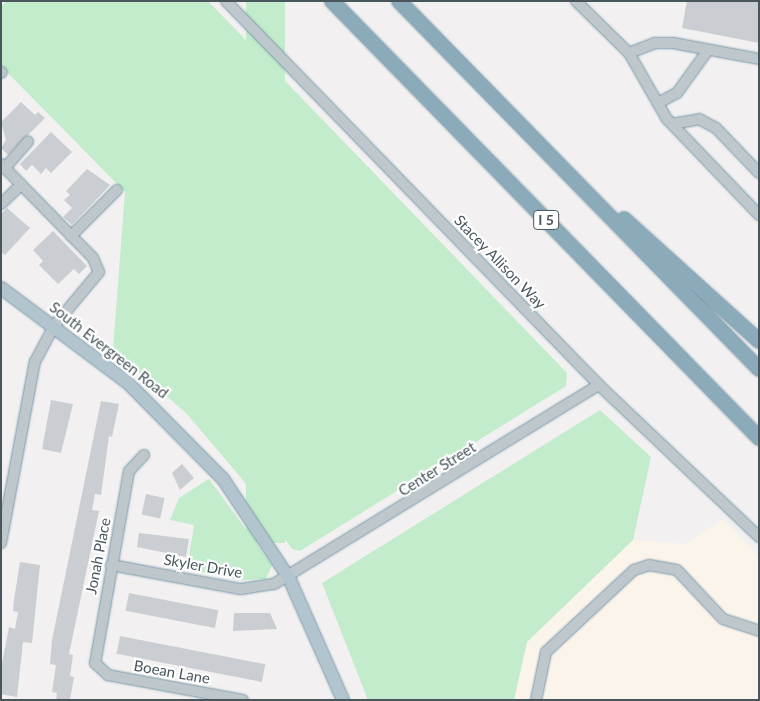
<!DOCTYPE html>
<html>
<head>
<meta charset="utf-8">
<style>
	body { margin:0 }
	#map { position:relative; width:760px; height:701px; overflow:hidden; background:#f2f0f0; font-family:Lato,sans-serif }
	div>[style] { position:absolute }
	.commercial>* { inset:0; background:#fbf4eb }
	.green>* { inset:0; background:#c2eccb; transform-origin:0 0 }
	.building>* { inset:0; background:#caced2; transform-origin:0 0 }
	.roads { filter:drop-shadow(0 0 1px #7796a7) drop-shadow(0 0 1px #7796a7) }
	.minor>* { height:10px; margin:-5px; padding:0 5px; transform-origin:5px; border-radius:5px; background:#bdc7cc }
	.major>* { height:12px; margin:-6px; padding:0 6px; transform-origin:6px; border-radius:6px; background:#b2c4cd }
	.highway>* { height:14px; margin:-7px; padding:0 7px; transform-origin:7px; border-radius:7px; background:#8babbb }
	span { translate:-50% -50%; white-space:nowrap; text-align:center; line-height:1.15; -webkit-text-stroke:4.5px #fff; paint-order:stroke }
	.shield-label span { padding:1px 4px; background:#fff; border:1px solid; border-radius:4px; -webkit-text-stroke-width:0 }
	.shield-label { font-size:14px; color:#49565c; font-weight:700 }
	.street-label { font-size:15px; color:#49565c }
	.frame { position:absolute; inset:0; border:2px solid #49565c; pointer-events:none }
</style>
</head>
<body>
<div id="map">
	<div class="commercial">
		<div style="clip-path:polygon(722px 519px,759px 557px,759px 700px,514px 700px,527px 642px,633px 540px,685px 544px)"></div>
	</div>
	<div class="green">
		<div style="clip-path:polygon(7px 1px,208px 1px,567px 373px,566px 386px,300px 551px,292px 549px,253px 492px,187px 414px,113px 349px,125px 192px,1px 66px,1px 6px)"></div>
		<div style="left:246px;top:1px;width:39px;height:542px"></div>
		<div style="clip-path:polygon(600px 410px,651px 457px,633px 540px,527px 642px,514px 700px,368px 700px,322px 583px)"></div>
		<div style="clip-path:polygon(209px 479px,272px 565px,266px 579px,242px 580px,187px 569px,194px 525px,170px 520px,179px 498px)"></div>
	</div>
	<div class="building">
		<div style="clip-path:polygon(687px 1px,759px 1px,759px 43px,682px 28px)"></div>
		<div style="clip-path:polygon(21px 102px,35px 115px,38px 112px,45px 118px,8px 155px,1px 148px,6px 140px,1px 122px)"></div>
		<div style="clip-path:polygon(51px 132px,72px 152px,51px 173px,46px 168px,41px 174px,32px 165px,26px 171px,20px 164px)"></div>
		<div style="clip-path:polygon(87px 169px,110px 185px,72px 225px,63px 217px,72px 208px,64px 200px,70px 195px,66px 191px)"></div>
		<div style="clip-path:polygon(7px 208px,30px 228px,5px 255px,1px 252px,1px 214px)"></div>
		<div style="clip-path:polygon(53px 231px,87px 266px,79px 274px,74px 269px,58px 284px,39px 265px,43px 261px,33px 250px)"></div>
		<div style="clip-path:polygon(51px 400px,73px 404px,61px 453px,42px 449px)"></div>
		<div style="clip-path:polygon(101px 401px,119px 404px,112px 437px,109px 436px,101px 495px,95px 494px,92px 510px,99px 511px,69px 654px,73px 655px,70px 676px,74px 677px,70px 700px,56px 700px,57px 693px,52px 692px,56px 665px,50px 664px,52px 640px)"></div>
		<div style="clip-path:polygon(182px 464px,194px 478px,180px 490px,172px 473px)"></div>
		<div style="left:146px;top:494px;width:19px;height:21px;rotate:12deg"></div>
		<div style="clip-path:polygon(139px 533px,189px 539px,186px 557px,137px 547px)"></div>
		<div style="clip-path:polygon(20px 562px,40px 565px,32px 643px,23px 642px,17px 697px,1px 694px,1px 669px,9px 627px,15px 629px,18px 612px,13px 611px,14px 600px)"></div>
		<div style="left:129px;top:593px;width:91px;height:18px;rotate:11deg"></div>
		<div style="clip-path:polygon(234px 613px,270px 613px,277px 629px,233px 631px)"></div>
		<div style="left:120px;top:636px;width:148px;height:18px;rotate:11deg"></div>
	</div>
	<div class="roads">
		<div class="minor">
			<div style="left:226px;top:1px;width:535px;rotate:45.83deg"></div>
			<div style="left:599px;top:385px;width:221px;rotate:43.5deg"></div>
			<div style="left:576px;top:1px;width:74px;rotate:44.5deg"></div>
			<div style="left:629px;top:53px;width:76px;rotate:60.1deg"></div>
			<div style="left:667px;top:119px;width:133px;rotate:46.2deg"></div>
			<div style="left:629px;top:53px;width:28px;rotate:-21deg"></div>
			<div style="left:655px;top:43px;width:18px"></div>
			<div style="left:673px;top:43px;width:87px;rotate:10.5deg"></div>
			<div style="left:1px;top:73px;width:1px;rotate:-45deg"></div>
			<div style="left:658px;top:103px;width:21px;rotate:-28deg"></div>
			<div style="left:677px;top:93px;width:53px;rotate:-54.2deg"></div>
			<div style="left:672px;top:124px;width:27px;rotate:-10deg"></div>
			<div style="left:699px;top:119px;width:19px;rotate:28deg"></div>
			<div style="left:716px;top:128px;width:62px;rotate:46.3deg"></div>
			<div style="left:1px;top:164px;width:132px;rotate:45.6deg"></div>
			<div style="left:93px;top:258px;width:15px;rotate:67deg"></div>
			<div style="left:99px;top:272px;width:70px;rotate:129.8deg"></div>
			<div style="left:54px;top:326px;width:40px;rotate:118deg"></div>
			<div style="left:35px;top:361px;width:185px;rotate:100.6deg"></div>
			<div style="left:5px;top:168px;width:35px;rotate:-49deg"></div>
			<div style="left:1px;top:204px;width:28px;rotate:-44deg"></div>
			<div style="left:71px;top:236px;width:65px;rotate:-45deg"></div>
			<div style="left:144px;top:455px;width:22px;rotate:133deg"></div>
			<div style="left:129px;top:471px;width:195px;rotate:100deg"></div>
			<div style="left:95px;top:663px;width:18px;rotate:43deg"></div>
			<div style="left:108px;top:675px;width:137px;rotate:10.5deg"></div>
			<div style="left:111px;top:565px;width:132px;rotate:10.5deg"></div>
			<div style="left:241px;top:589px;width:33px;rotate:-9deg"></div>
			<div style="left:274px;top:584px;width:381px;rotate:-31.5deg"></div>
			<div style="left:536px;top:700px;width:49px;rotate:-78.2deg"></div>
			<div style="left:546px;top:652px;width:120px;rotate:-43deg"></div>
			<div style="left:634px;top:570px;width:16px;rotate:-18deg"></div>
			<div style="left:649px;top:565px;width:28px;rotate:10deg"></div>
			<div style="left:677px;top:570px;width:67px;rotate:46.8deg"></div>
			<div style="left:723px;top:619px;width:38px;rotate:18deg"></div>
		</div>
		<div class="major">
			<div style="left:1px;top:288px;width:159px;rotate:36.8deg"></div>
			<div style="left:128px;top:383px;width:135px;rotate:45.3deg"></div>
			<div style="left:223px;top:479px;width:119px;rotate:56.3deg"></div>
			<div style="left:289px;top:578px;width:133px;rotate:66.1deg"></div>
		</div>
		<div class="highway">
			<div style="left:332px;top:1px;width:611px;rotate:45.66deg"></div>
			<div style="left:399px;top:1px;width:515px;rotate:45.63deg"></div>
			<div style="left:624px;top:219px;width:182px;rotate:42.1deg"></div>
		</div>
	</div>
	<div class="shield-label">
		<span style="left:546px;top:220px">I 5</span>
	</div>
	<div class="street-label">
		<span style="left:500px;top:262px;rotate:46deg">Stacey Allison Way</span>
		<span style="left:109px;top:350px;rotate:38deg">South Evergreen Road</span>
		<span style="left:437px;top:469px;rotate:-32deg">Center Street</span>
		<span style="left:98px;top:556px;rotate:-79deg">Jonah Place</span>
		<span style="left:203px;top:566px;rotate:10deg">Skyler Drive</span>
		<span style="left:172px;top:672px;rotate:10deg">Boean Lane</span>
	</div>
	<div class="frame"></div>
</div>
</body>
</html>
